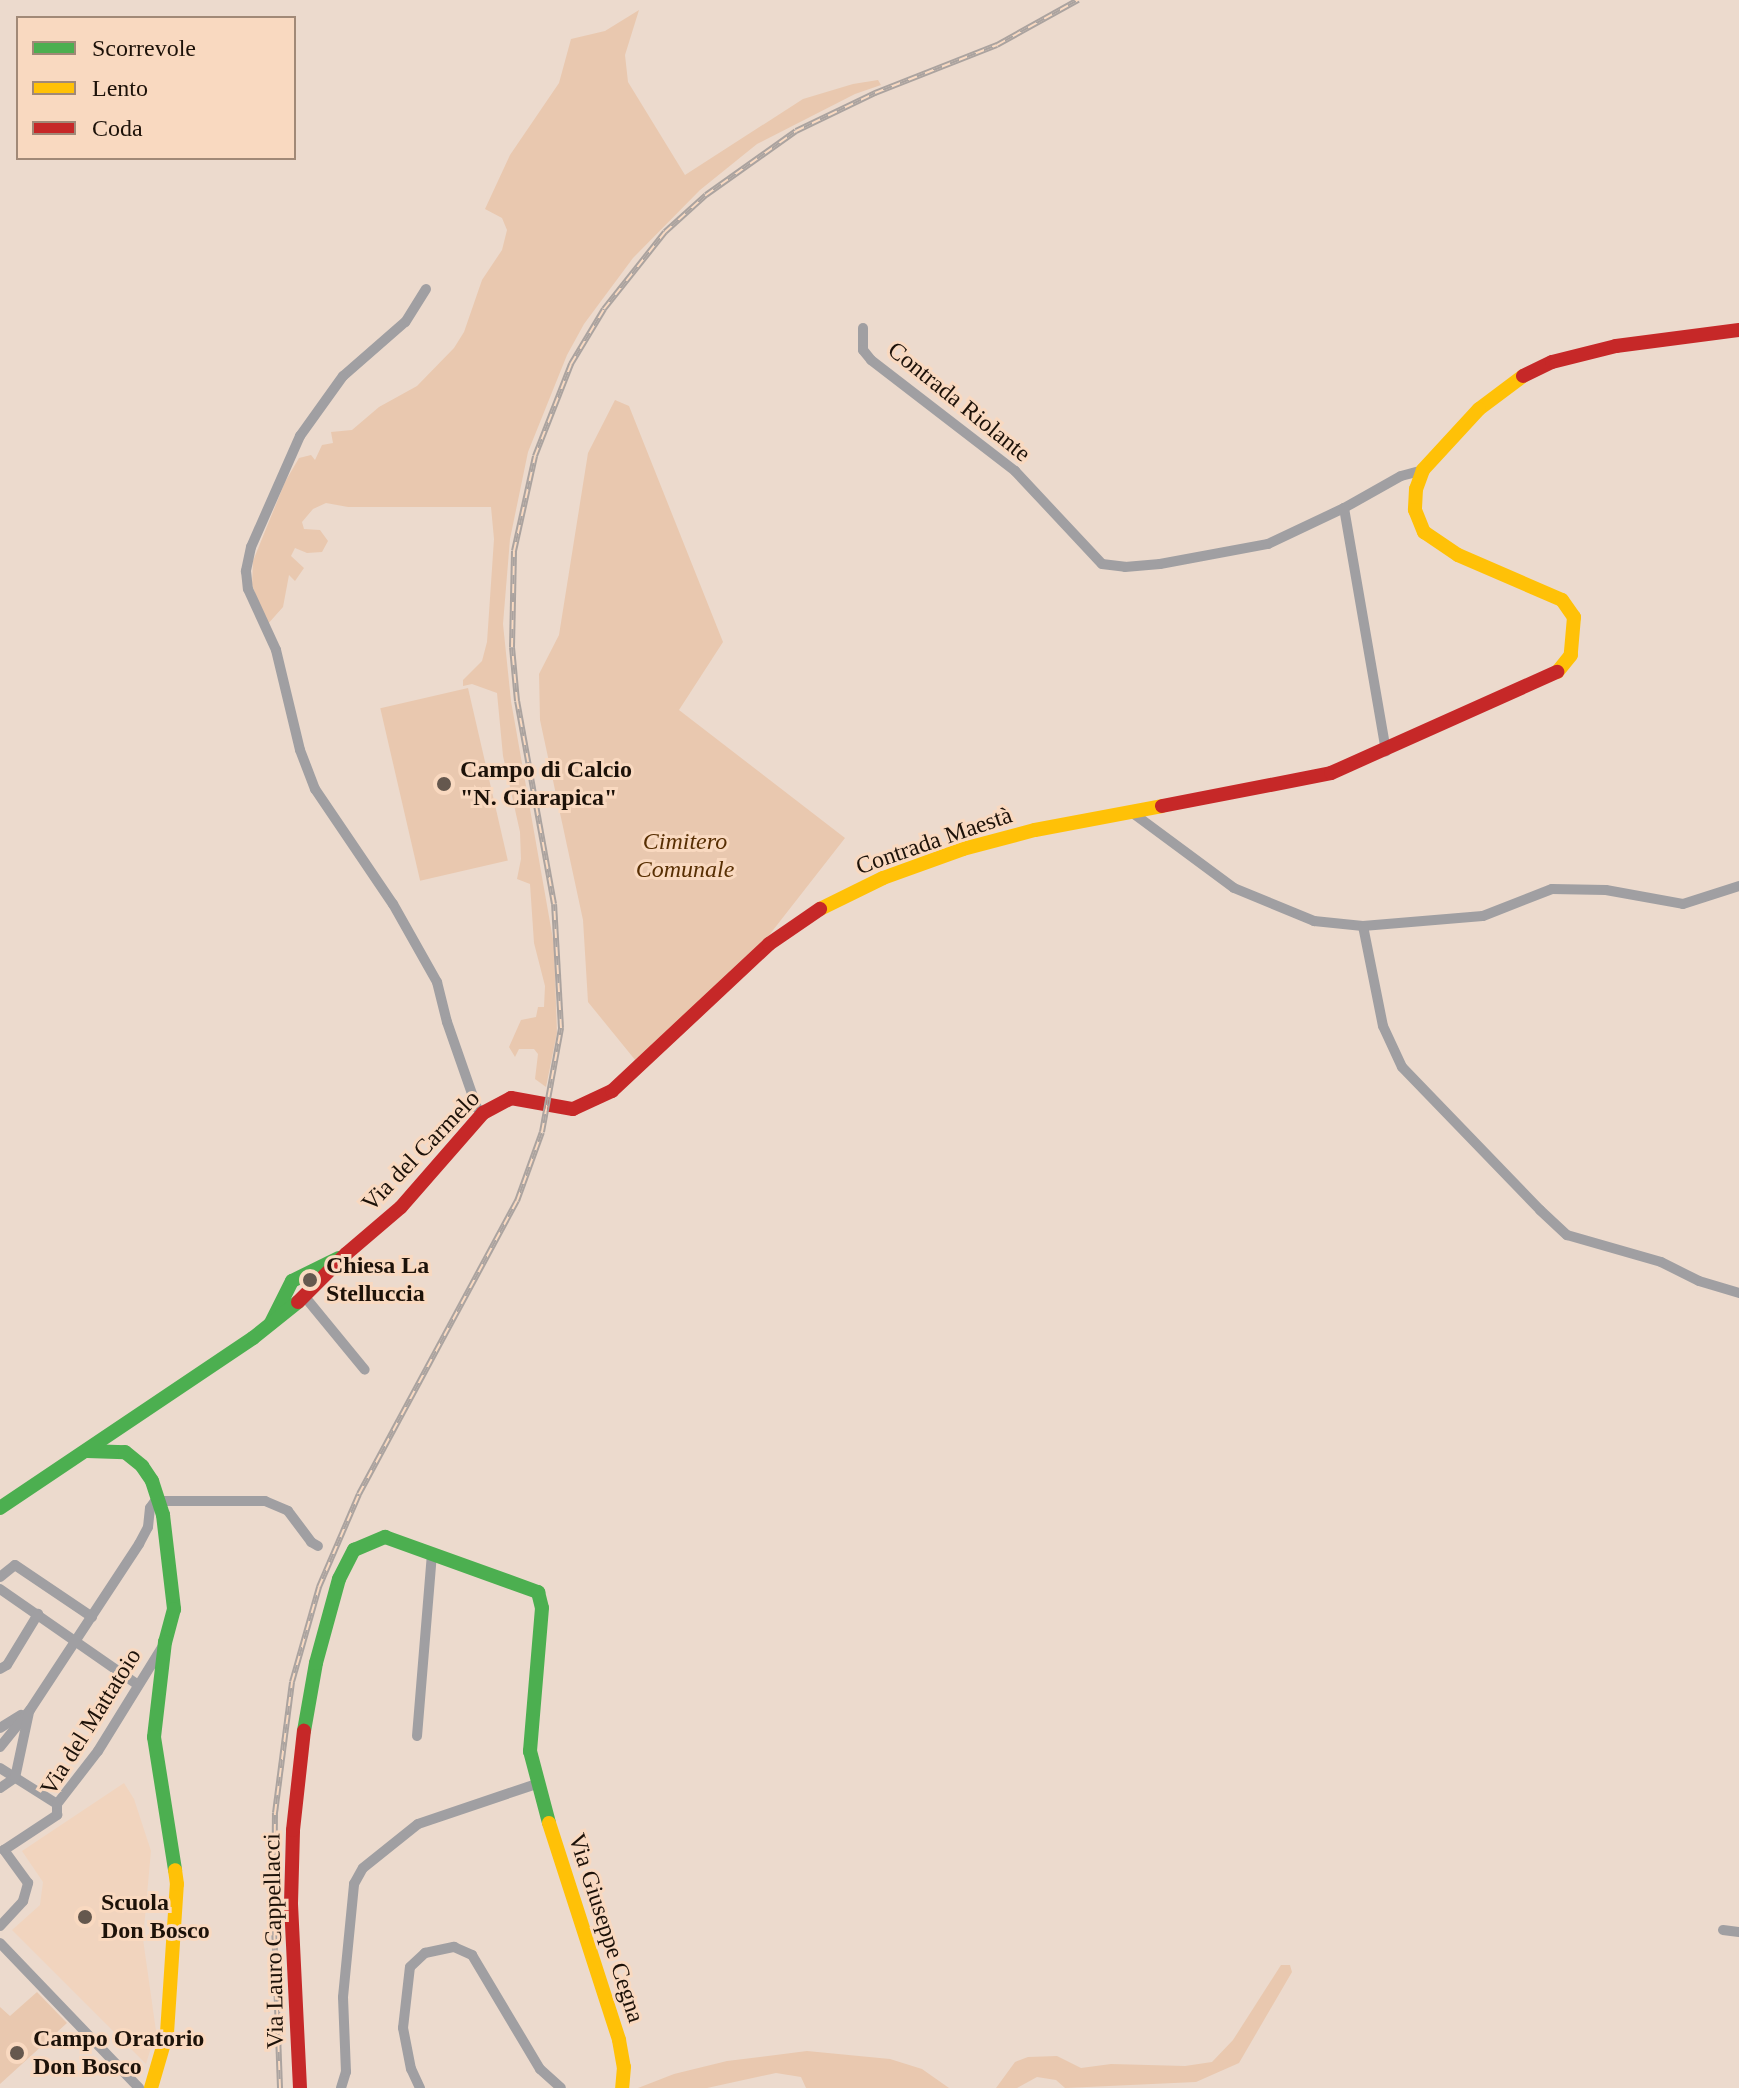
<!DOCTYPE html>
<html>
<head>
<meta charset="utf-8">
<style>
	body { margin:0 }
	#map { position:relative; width:1739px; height:2088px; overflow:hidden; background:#ecdacd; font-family:Georgia,serif }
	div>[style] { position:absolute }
	.built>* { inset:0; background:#f1d4be }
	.green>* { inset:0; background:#e9c8af; transform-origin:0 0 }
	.street>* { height:10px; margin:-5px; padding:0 5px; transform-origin:5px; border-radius:5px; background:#a09fa2 }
	.fast>* { height:14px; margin:-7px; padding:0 7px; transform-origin:7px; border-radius:7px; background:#4caf50 }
	.slow>* { height:14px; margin:-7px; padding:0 7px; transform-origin:7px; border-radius:7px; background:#ffc107 }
	.jam>* { height:14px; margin:-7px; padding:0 7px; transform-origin:7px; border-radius:7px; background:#c62828 }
	.rail>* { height:6px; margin-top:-3px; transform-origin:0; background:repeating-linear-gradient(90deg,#f9d9c0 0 9px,#aba39f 0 18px); box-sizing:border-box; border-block:2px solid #aba39f }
	.dots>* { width:22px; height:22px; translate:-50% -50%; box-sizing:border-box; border:4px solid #f9d9c0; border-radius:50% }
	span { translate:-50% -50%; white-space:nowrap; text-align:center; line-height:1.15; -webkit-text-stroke:6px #f9d9c0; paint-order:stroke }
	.street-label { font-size:24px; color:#1d1209 }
	.poi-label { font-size:24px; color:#1d1209; font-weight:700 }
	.left { translate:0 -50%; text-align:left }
	.park-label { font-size:24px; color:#582f03; font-style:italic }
	.legend { position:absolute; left:16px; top:16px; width:280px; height:144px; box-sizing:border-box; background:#f9d9c0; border:2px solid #a18977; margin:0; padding:10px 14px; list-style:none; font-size:24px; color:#1d1209 }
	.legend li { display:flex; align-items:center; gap:16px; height:40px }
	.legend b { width:40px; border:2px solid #a18977 }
</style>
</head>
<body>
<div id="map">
	<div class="built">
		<div style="clip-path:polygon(124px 1783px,134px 1799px,151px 1851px,143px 1939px,156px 2031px,146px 2064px,12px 1930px,40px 1905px,43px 1882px,22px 1851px)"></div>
	</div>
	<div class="green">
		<div style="clip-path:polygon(639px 10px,625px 55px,628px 82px,685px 175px,803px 99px,853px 84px,878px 80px,881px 85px,855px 94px,757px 144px,700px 190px,633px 258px,584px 324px,567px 355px,528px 452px,510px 539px,503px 624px,511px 701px,554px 945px,557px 1033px,546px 1087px,535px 1079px,538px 1054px,534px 1049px,519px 1049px,515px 1057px,509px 1047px,521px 1020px,536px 1017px,538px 1007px,544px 1007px,545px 986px,534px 943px,530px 884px,517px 879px,521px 859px,520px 832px,503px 756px,497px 693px,472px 684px,463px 686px,463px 680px,482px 661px,487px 642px,494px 539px,491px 507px,348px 507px,326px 503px,313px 509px,302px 522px,304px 529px,320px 530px,328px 541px,322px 552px,307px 553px,295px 548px,291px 556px,304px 568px,295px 581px,289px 575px,283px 607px,267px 625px,252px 585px,253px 561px,285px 482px,299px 458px,311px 455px,315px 460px,322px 445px,333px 443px,331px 432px,352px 430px,379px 407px,417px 386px,454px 348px,464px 332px,482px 280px,502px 250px,507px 230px,502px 218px,485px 209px,510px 155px,559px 83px,571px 39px,605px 31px)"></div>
		<div style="clip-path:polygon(615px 400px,629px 406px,723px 642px,679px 710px,845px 838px,763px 943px,636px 1061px,588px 1002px,583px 920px,540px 720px,539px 674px,559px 635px,588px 453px)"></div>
		<div style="left:468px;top:688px;width:177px;height:90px;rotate:77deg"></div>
		<div style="clip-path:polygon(1281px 1965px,1290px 1965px,1292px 1972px,1239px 2063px,1196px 2082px,1065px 2088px,1056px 2080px,1037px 2077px,1017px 2088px,996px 2088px,1015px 2062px,1028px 2057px,1057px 2056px,1081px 2068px,1111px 2064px,1185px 2066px,1212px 2062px,1233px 2040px)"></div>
		<div style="clip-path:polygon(37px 1992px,67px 2023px,0 2084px,0 2007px,10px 2016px)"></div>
		<div style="clip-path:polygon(807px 2051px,890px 2059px,922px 2069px,949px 2088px,806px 2088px,801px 2077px,776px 2073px,707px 2088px,638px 2088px,674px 2074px,727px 2061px)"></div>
	</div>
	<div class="street">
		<div style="left:426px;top:289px;width:39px;rotate:122deg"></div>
		<div style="left:405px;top:322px;width:82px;rotate:138.9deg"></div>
		<div style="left:343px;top:376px;width:74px;rotate:125.6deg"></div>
		<div style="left:300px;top:436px;width:121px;rotate:113.8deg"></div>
		<div style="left:251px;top:547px;width:25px;rotate:102deg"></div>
		<div style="left:246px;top:571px;width:18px;rotate:84deg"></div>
		<div style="left:248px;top:589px;width:67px;rotate:65.3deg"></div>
		<div style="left:276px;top:650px;width:103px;rotate:76.5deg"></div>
		<div style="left:300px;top:750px;width:42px;rotate:69deg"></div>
		<div style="left:315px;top:789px;width:139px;rotate:55.9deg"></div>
		<div style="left:393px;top:904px;width:90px;rotate:60.6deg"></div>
		<div style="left:437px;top:982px;width:41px;rotate:76deg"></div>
		<div style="left:447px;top:1022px;width:91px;rotate:70.8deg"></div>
		<div style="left:477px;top:1108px;width:8px;rotate:40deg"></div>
		<div style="left:863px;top:328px;width:22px;rotate:90deg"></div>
		<div style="left:863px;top:350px;width:13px;rotate:51deg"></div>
		<div style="left:871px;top:360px;width:182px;rotate:37.6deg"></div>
		<div style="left:1015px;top:471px;width:127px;rotate:46.9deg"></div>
		<div style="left:1102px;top:564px;width:23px;rotate:7deg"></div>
		<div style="left:1125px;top:567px;width:35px;rotate:-5deg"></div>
		<div style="left:1160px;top:564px;width:110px;rotate:-10.5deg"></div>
		<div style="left:1268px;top:544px;width:84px;rotate:-25.3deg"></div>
		<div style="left:1344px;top:508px;width:65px;rotate:-29.3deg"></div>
		<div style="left:1401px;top:476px;width:23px;rotate:-15deg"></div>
		<div style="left:1344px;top:508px;width:247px;rotate:80.2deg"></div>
		<div style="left:1130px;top:811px;width:129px;rotate:36.5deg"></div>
		<div style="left:1234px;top:888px;width:87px;rotate:22.4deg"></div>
		<div style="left:1314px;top:921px;width:49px;rotate:5.8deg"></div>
		<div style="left:1363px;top:926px;width:120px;rotate:-4.8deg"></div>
		<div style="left:1483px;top:916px;width:74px;rotate:-21.4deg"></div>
		<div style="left:1552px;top:889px;width:54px;rotate:1.1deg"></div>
		<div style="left:1606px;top:890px;width:78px;rotate:10.3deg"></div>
		<div style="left:1683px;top:904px;width:59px;rotate:-17.8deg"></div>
		<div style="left:1363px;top:926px;width:102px;rotate:78.7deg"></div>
		<div style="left:1383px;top:1026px;width:45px;rotate:65.1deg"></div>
		<div style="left:1402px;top:1067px;width:199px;rotate:46deg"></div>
		<div style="left:1540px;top:1210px;width:37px;rotate:43deg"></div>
		<div style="left:1567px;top:1235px;width:98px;rotate:16deg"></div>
		<div style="left:1661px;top:1262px;width:42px;rotate:26.6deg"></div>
		<div style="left:1699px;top:1281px;width:42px;rotate:16.7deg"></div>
		<div style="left:305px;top:1297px;width:94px;rotate:50.6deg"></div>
		<div style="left:160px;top:1501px;width:105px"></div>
		<div style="left:265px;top:1501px;width:25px;rotate:23deg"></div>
		<div style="left:288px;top:1511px;width:39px;rotate:53deg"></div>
		<div style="left:311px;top:1542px;width:8px;rotate:30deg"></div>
		<div style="left:0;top:1577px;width:19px;rotate:-39deg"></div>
		<div style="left:15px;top:1565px;width:93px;rotate:34deg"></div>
		<div style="left:0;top:1589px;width:168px;rotate:34.8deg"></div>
		<div style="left:0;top:1669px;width:8px;rotate:-30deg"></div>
		<div style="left:7px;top:1665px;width:60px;rotate:-58.7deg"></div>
		<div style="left:0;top:1728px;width:25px;rotate:-32deg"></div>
		<div style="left:417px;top:1736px;width:184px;rotate:-85.3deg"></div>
		<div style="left:0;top:1747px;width:48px;rotate:-51deg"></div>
		<div style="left:30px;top:1710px;width:199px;rotate:-56.7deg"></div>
		<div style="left:139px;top:1544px;width:19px;rotate:-62deg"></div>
		<div style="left:148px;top:1527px;width:19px;rotate:-84deg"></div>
		<div style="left:150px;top:1508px;width:14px;rotate:-54deg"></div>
		<div style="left:0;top:1768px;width:67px;rotate:32.3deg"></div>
		<div style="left:0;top:1788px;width:18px;rotate:-34deg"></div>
		<div style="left:15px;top:1778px;width:67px;rotate:-78deg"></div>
		<div style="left:0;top:1926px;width:34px;rotate:-47deg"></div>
		<div style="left:23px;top:1901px;width:19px;rotate:-74deg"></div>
		<div style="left:28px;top:1883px;width:41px;rotate:-126deg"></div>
		<div style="left:4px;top:1850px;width:64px;rotate:-33.4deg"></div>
		<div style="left:57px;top:1815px;width:11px;rotate:-90deg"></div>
		<div style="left:57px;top:1804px;width:67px;rotate:-52.3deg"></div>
		<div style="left:98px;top:1751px;width:126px;rotate:-58.3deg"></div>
		<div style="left:1723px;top:1930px;width:16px;rotate:7deg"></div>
		<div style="left:0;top:1943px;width:201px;rotate:46.2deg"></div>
		<div style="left:341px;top:2088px;width:17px;rotate:-73deg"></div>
		<div style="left:346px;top:2072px;width:75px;rotate:-92.3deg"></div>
		<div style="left:343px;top:1997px;width:114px;rotate:-84.4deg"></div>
		<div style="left:354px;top:1884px;width:18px;rotate:-61deg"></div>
		<div style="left:363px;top:1868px;width:70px;rotate:-38.7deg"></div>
		<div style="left:418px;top:1824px;width:125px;rotate:-18.7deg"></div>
		<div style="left:420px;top:2088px;width:21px;rotate:-115deg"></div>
		<div style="left:411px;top:2069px;width:42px;rotate:-101deg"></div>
		<div style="left:403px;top:2028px;width:61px;rotate:-83.5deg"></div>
		<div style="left:410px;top:1967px;width:21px;rotate:-43deg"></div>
		<div style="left:425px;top:1953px;width:30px;rotate:-12deg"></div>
		<div style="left:454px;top:1947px;width:20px;rotate:24deg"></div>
		<div style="left:472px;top:1955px;width:133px;rotate:59.2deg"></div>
		<div style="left:540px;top:2069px;width:28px;rotate:42deg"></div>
	</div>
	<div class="fast">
		<div style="left:271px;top:1323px;width:47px;rotate:-63.4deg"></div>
		<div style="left:292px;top:1281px;width:52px;rotate:-26.1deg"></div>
		<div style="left:87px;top:1451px;width:38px;rotate:2deg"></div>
		<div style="left:125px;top:1452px;width:22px;rotate:39deg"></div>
		<div style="left:142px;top:1466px;width:18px;rotate:56deg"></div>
		<div style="left:152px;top:1481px;width:36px;rotate:72deg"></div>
		<div style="left:163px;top:1515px;width:95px;rotate:83.3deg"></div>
		<div style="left:174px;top:1609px;width:34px;rotate:105deg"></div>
		<div style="left:165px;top:1642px;width:96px;rotate:96.6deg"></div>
		<div style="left:154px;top:1737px;width:135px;rotate:81deg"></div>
		<div style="left:0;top:1508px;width:305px;rotate:-33.9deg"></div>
		<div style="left:253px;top:1338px;width:58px;rotate:-38.7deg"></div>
		<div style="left:304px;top:1731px;width:69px;rotate:-80deg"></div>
		<div style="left:316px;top:1663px;width:87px;rotate:-74.7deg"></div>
		<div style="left:339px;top:1579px;width:33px;rotate:-63deg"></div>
		<div style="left:354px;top:1550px;width:34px;rotate:-23deg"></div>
		<div style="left:385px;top:1537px;width:163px;rotate:19.8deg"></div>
		<div style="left:538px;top:1592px;width:16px;rotate:76deg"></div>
		<div style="left:542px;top:1608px;width:144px;rotate:94.8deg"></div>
		<div style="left:530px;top:1751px;width:74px;rotate:75.2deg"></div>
	</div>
	<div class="slow">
		<div style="left:1523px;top:376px;width:55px;rotate:143.1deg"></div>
		<div style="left:1479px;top:409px;width:83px;rotate:132.6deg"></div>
		<div style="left:1423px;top:470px;width:20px;rotate:110deg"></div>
		<div style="left:1416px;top:489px;width:21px;rotate:93deg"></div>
		<div style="left:1415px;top:510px;width:24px;rotate:68deg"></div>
		<div style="left:1424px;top:532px;width:41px;rotate:34.1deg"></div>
		<div style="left:1458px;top:555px;width:113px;rotate:23.4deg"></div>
		<div style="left:1562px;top:600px;width:21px;rotate:55deg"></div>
		<div style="left:1574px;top:617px;width:38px;rotate:95deg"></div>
		<div style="left:1571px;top:655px;width:22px;rotate:129deg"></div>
		<div style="left:820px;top:909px;width:70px;rotate:-26.2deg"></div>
		<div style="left:883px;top:878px;width:85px;rotate:-19.9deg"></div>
		<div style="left:963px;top:849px;width:74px;rotate:-14.8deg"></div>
		<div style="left:1035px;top:830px;width:129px;rotate:-10.7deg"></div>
		<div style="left:549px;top:1823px;width:228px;rotate:72.1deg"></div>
		<div style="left:619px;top:2040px;width:27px;rotate:80deg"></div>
		<div style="left:624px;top:2067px;width:21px;rotate:95deg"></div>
		<div style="left:151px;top:2088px;width:57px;rotate:-73.8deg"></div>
		<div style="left:167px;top:2033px;width:149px;rotate:-86.2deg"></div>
		<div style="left:177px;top:1884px;width:14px;rotate:-98deg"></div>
	</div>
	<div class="jam">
		<div style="left:1523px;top:376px;width:32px;rotate:-26deg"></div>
		<div style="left:1552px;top:362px;width:66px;rotate:-14deg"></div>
		<div style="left:1616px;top:346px;width:124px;rotate:-7.4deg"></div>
		<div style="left:1162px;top:806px;width:172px;rotate:-11deg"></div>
		<div style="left:1331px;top:773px;width:248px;rotate:-24.1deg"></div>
		<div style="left:298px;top:1302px;width:68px;rotate:-45deg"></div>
		<div style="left:346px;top:1254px;width:72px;rotate:-40.5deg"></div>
		<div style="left:401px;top:1207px;width:125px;rotate:-48.9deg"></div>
		<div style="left:483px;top:1113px;width:32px;rotate:-28deg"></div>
		<div style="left:511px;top:1098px;width:63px;rotate:10.1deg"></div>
		<div style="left:573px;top:1109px;width:43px;rotate:-24.8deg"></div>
		<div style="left:612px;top:1091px;width:215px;rotate:-43.1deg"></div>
		<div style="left:769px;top:944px;width:62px;rotate:-34.5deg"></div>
		<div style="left:300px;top:2088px;width:185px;rotate:-92.8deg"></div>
		<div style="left:291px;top:1903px;width:73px;rotate:-88.4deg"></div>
		<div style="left:293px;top:1830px;width:100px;rotate:-83.7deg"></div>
	</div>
	<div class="rail">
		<div style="left:280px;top:2088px;width:165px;rotate:-92.1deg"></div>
		<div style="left:274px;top:1923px;width:110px;rotate:-89.5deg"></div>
		<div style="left:275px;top:1813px;width:132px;rotate:-82.6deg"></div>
		<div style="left:292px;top:1682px;width:99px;rotate:-74.1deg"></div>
		<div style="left:319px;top:1587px;width:101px;rotate:-66.7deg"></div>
		<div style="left:359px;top:1494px;width:333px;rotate:-61.7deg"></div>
		<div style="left:517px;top:1201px;width:73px;rotate:-70.1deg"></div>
		<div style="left:542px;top:1132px;width:106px;rotate:-79.6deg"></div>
		<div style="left:561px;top:1028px;width:124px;rotate:-93.2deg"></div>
		<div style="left:554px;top:904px;width:206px;rotate:-100.3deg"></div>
		<div style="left:517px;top:701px;width:54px;rotate:-95.3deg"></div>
		<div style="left:512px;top:647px;width:96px;rotate:-88.8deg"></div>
		<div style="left:514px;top:551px;width:97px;rotate:-77.5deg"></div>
		<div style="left:535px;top:456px;width:99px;rotate:-68.6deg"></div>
		<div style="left:571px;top:364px;width:64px;rotate:-59deg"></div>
		<div style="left:604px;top:309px;width:98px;rotate:-51.6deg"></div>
		<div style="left:665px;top:232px;width:55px;rotate:-42.1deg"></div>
		<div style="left:706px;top:195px;width:110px;rotate:-35.4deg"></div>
		<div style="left:796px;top:131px;width:88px;rotate:-25.7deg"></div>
		<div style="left:875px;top:93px;width:131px;rotate:-21.5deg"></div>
		<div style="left:997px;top:45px;width:93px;rotate:-29.1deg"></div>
	</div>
	<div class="dots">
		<div style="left:444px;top:784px;background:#65584e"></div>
		<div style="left:310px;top:1280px;background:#65584e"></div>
		<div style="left:85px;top:1917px;background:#65584e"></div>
		<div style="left:17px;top:2053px;background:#65584e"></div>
	</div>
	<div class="street-label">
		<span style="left:959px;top:402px;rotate:39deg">Contrada Riolante</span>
		<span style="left:934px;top:841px;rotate:-19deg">Contrada Maestà</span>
		<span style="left:421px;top:1151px;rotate:-46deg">Via del Carmelo</span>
		<span style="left:91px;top:1722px;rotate:-58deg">Via del Mattatoio</span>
		<span style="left:606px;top:1928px;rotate:72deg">Via Giuseppe Cegna</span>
		<span style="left:274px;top:1941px;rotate:-91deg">Via Lauro Cappellacci</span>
	</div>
	<div class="poi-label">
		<span class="left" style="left:460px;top:784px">Campo di Calcio<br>"N. Ciarapica"</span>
		<span class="left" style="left:326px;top:1280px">Chiesa La<br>Stelluccia</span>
		<span class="left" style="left:101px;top:1917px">Scuola<br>Don Bosco</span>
		<span class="left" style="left:33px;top:2053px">Campo Oratorio<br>Don Bosco</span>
	</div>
	<div class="park-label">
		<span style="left:685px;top:856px">Cimitero<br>Comunale</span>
	</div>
	<ul class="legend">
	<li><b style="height:10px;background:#4caf50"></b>Scorrevole</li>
	<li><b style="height:10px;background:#ffc107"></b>Lento</li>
	<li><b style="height:10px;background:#c62828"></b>Coda</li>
	</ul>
</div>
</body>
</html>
